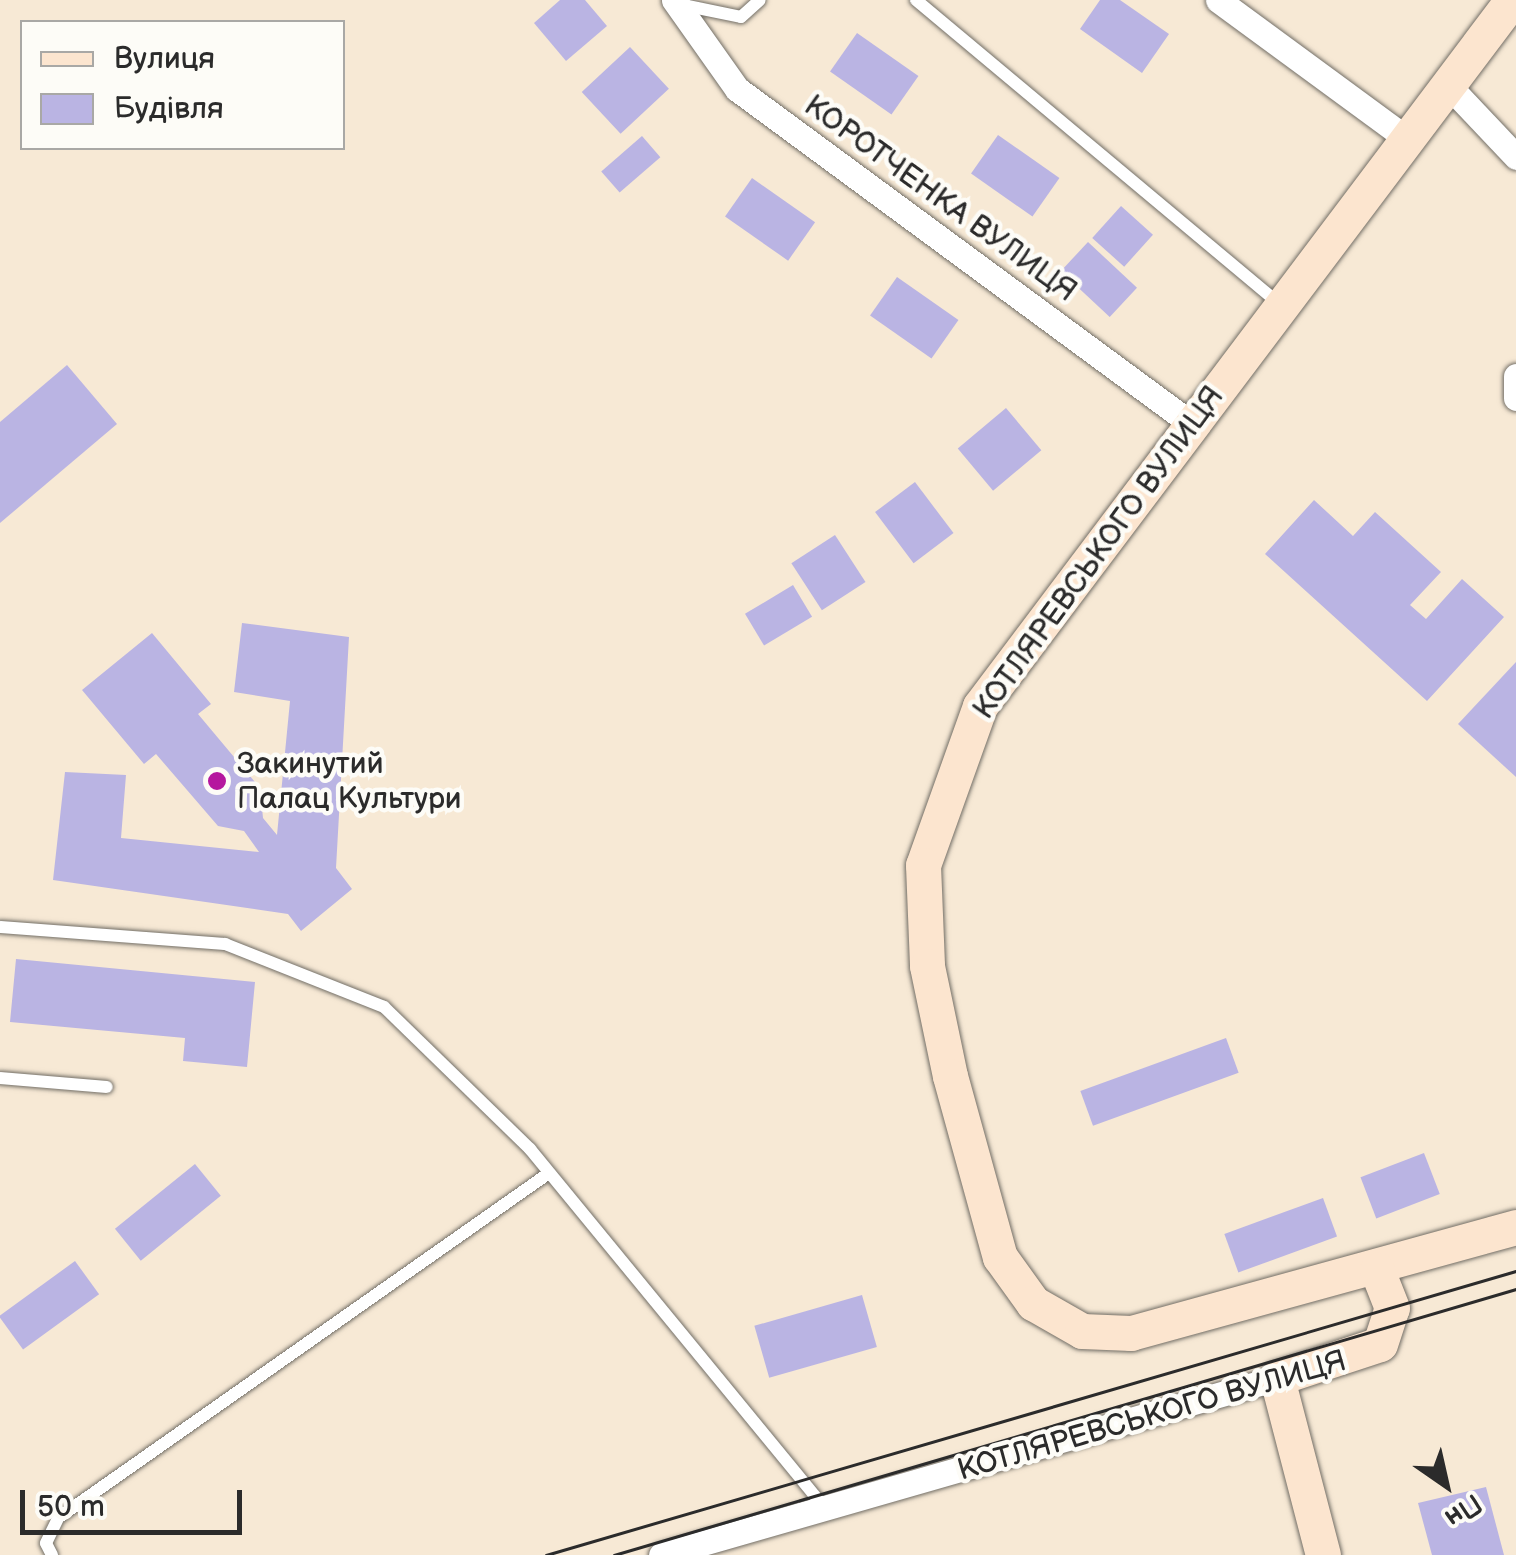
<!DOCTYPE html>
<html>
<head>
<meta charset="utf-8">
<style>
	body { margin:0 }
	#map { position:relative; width:1516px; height:1555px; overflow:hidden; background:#f7e9d5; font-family:"Balsamiq Sans",sans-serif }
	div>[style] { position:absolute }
	.building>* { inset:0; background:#bab4e3; transform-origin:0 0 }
	.roads { filter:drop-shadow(0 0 2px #726e66) drop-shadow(0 0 2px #726e66) }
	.lane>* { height:12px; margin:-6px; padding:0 6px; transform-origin:6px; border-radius:6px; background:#fff }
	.street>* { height:25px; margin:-12.5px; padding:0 12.5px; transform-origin:12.5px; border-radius:12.5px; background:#fff }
	.secondary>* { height:35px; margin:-17.5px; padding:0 17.5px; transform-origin:17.5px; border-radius:17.5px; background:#fce5cf }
	.tram>* { height:2.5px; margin:-1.25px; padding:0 1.25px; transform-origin:1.25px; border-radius:1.25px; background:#2b2b2b }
	.dots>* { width:28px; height:28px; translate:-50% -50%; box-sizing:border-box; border:5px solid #fdfcf7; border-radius:50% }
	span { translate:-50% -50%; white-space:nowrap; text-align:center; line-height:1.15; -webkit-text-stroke:9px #fdfcf7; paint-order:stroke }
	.street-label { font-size:30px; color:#2b2b2b }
	.poi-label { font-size:30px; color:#2b2b2b }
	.left { translate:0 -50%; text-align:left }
	.legend { position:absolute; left:20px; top:20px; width:325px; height:130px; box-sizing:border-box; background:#fdfcf7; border:2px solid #a9a8a5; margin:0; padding:12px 18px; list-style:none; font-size:30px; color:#2b2b2b }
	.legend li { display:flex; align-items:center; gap:20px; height:50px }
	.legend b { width:50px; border:2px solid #a9a8a5 }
	.north { position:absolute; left:1396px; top:1435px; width:100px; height:100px; -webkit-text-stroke:8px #fdfcf7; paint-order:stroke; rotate:146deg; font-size:28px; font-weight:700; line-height:40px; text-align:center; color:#2b2b2b }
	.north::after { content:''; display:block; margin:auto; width:35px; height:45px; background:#2b2b2b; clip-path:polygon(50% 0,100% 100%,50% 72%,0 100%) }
	.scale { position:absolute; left:20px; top:1490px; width:222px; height:45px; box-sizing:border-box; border:5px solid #2b2b2b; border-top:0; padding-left:12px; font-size:30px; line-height:35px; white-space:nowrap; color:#2b2b2b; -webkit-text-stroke:8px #fdfcf7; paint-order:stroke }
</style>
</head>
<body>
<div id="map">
	<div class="building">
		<div style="clip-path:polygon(560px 0,585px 0,607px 26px,566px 61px,534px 23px)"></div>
		<div style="clip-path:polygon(1100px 0,1120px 0,1169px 34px,1142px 73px,1080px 29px)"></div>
		<div style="left:857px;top:33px;width:75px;height:47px;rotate:35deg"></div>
		<div style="left:630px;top:47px;width:57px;height:66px;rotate:47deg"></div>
		<div style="left:998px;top:135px;width:75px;height:47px;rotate:35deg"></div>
		<div style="left:642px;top:136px;width:28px;height:54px;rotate:49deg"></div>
		<div style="left:752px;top:178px;width:77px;height:47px;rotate:35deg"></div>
		<div style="left:1121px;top:206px;width:43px;height:43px;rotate:42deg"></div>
		<div style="left:1088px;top:242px;width:67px;height:40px;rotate:43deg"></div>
		<div style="left:897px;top:277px;width:75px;height:47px;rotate:35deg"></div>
		<div style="clip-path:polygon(67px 365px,117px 424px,0 523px,0 422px)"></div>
		<div style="left:1006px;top:408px;width:55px;height:63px;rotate:50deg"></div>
		<div style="left:915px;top:482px;width:64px;height:50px;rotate:53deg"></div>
		<div style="clip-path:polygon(1314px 500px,1353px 536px,1375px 512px,1441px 572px,1410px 605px,1426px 619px,1462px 579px,1504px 617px,1427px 701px,1265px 554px)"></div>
		<div style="left:835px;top:535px;width:56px;height:52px;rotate:57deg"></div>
		<div style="left:793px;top:585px;width:37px;height:56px;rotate:59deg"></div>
		<div style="clip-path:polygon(242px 623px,349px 637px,336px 868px,352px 889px,301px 931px,288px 914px,53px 880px,65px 772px,126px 775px,121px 838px,259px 852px,244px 831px,218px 826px,156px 754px,144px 764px,82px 690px,152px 633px,211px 704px,198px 714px,260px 788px,263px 818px,277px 835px,290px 701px,234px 692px)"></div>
		<div style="clip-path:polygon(1516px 662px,1516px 777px,1458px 724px)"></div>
		<div style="clip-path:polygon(16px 959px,255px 982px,247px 1067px,183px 1061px,185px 1038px,10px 1022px)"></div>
		<div style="left:1226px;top:1038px;width:37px;height:155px;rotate:70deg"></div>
		<div style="left:1424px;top:1153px;width:44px;height:68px;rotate:69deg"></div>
		<div style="left:195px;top:1164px;width:41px;height:103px;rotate:51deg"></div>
		<div style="left:1323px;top:1198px;width:41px;height:105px;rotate:70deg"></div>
		<div style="left:75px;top:1261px;width:41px;height:94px;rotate:54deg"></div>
		<div style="left:862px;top:1295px;width:54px;height:112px;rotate:74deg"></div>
		<div style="clip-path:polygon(1486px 1487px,1504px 1555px,1432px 1555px,1418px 1503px)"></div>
	</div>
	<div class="roads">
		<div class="lane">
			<div style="left:916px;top:0;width:472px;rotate:39.9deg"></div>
			<div style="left:678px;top:4px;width:64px;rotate:11.7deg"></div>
			<div style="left:741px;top:17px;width:25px;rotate:-42deg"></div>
			<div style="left:0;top:927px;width:226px;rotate:4.3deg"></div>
			<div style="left:225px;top:944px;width:171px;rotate:21.6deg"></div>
			<div style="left:384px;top:1007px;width:204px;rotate:44.2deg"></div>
			<div style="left:530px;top:1149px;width:465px;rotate:50.6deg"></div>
			<div style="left:0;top:1078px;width:107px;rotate:4.8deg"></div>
			<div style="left:52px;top:1555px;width:13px;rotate:-117deg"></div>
			<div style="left:46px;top:1543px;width:28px;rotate:-64deg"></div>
			<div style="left:58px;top:1518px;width:600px;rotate:-35.09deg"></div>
		</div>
		<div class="street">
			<div style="left:674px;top:0;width:109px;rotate:54.7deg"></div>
			<div style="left:737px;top:89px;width:566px;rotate:36.38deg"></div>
			<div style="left:1218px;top:0;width:235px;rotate:36.3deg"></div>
			<div style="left:1448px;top:85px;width:99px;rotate:46.6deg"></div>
			<div style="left:1516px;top:376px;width:22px;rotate:90deg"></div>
			<div style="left:661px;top:1555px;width:641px;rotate:-16.03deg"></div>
		</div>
		<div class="secondary">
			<div style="left:1512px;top:0;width:884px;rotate:127deg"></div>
			<div style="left:980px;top:706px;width:169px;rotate:109.7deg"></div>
			<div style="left:923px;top:865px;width:101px;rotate:87.7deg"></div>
			<div style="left:927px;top:966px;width:112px;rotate:78.2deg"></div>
			<div style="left:950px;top:1076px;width:188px;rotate:74.6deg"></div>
			<div style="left:1000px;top:1257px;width:57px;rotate:54.3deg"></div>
			<div style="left:1033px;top:1303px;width:56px;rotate:29.7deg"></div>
			<div style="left:1082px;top:1331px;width:49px;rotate:2.3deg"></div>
			<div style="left:1131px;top:1333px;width:399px;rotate:-15.4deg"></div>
			<div style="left:1323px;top:1555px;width:183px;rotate:-104.6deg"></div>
			<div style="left:1277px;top:1378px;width:108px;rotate:-18.3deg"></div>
			<div style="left:1380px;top:1344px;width:38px;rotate:-72deg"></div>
			<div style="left:1392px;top:1308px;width:41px;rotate:-111.5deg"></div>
		</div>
	</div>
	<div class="tram">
		<div style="left:546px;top:1555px;width:1011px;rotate:-16.32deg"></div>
		<div style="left:614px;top:1555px;width:940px;rotate:-16.43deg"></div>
	</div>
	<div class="dots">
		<div style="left:217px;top:781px;background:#b5179e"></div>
	</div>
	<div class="street-label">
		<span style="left:940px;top:199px;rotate:36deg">КОРОТЧЕНКА ВУЛИЦЯ</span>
		<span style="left:1099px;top:553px;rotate:-54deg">КОТЛЯРЕВСЬКОГО ВУЛИЦЯ</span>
		<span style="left:1152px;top:1416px;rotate:-16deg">КОТЛЯРЕВСЬКОГО ВУЛИЦЯ</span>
	</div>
	<div class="poi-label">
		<span class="left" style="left:237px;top:781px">Закинутий<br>Палац Культури</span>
	</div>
	<ul class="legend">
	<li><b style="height:12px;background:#fce5cf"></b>Вулиця</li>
	<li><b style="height:28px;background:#bab4e3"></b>Будівля</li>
	</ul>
	<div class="north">Пн</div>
	<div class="scale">50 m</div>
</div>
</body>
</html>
